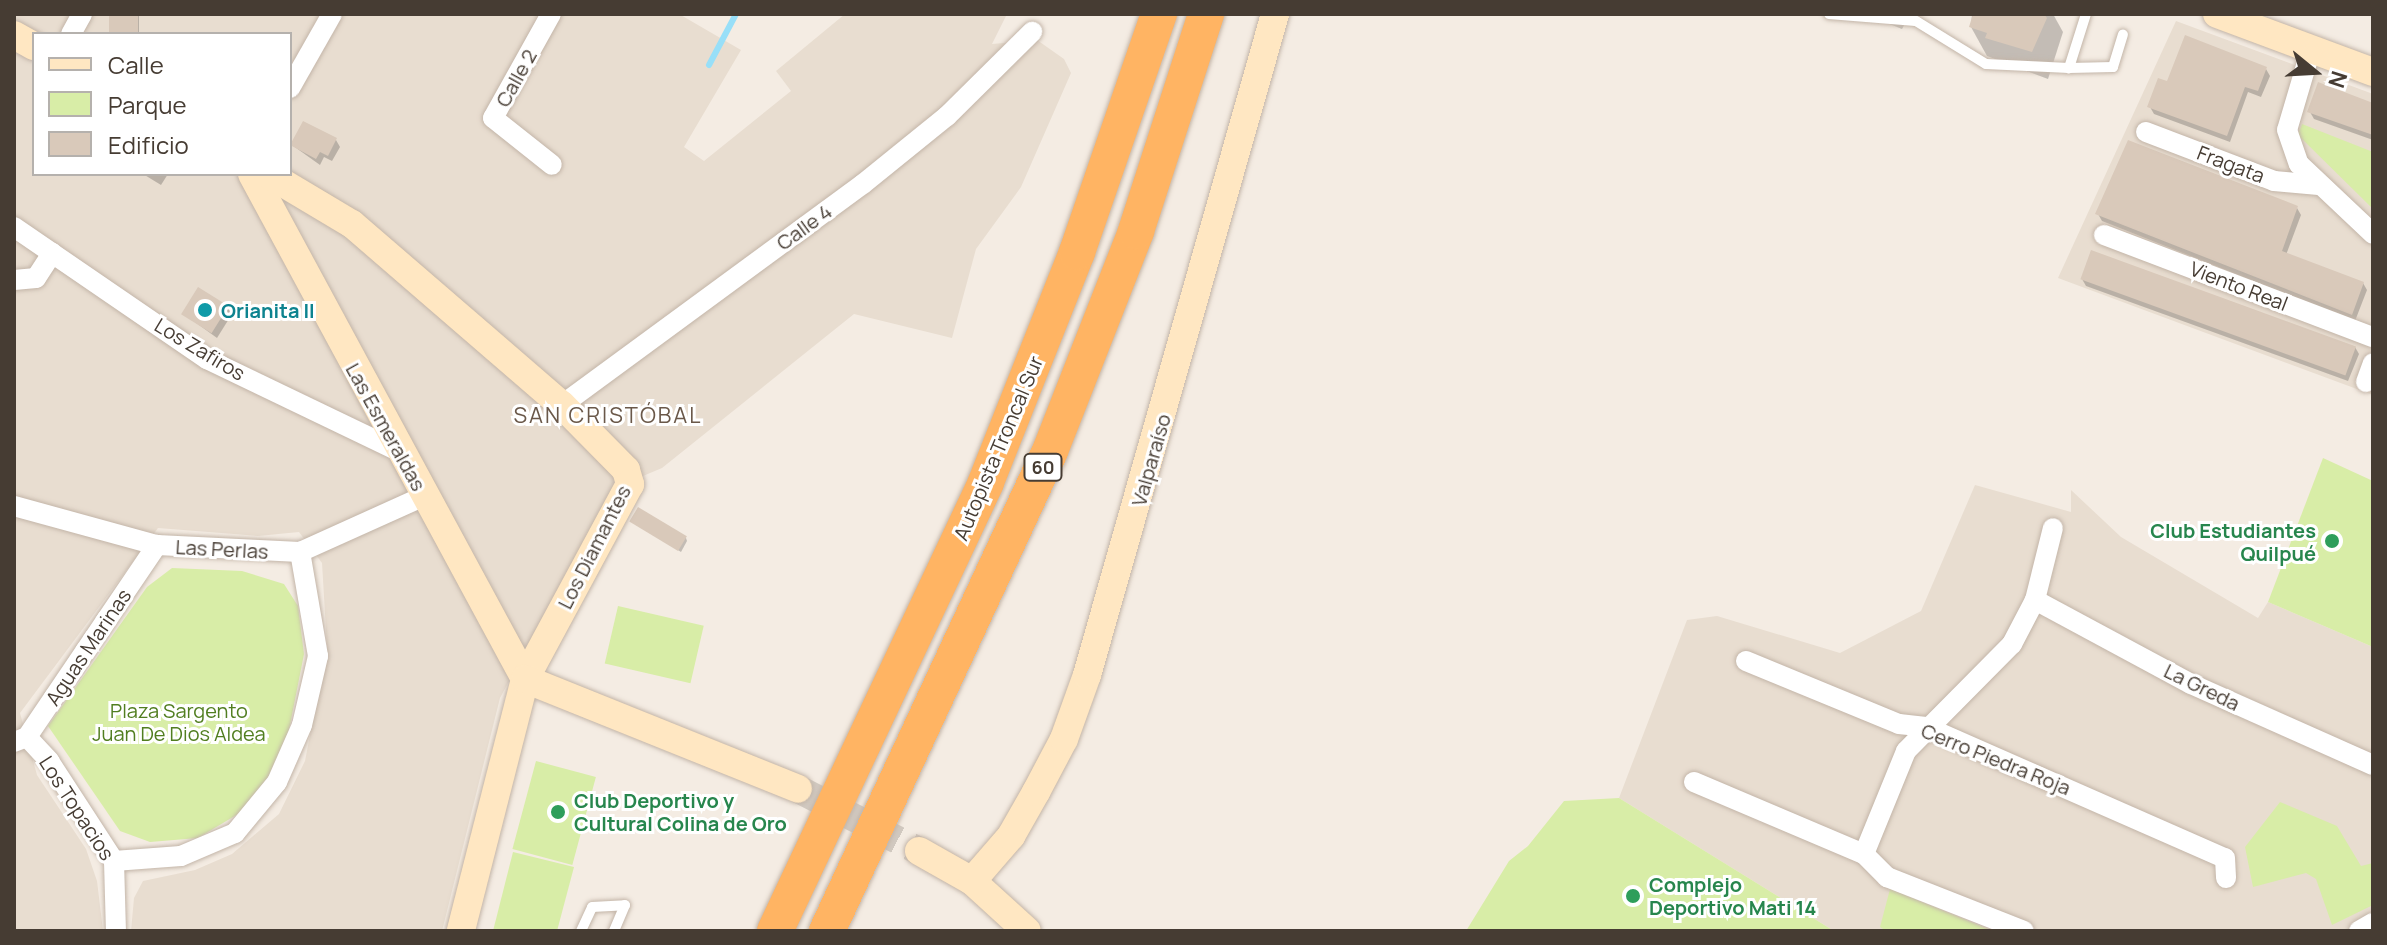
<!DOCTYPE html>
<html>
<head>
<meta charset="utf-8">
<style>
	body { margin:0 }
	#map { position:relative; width:2387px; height:945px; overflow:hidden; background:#f4ece3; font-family:Manrope,sans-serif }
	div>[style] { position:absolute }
	.residential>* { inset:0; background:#e8ddd0 }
	.green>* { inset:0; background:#d8eda7; transform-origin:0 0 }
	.shadow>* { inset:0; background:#0003; transform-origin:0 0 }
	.stream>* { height:6px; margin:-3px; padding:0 3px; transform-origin:3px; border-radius:3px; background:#98dff8 }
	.building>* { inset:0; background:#d9c9ba; transform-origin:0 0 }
	.secondary-tunnel>* { height:28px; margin-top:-14px; transform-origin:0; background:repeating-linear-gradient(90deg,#d1c9c0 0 28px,transparent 0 42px) }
	.roads { filter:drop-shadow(0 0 2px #c3b5a8) drop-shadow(0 0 2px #c3b5a8) }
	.lane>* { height:10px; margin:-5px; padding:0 5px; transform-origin:5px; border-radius:5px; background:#fff }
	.street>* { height:20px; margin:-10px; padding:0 10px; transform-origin:10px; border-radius:10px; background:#fff }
	.secondary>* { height:28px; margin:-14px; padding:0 14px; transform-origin:14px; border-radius:14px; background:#ffe7c2 }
	.highway>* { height:36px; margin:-18px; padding:0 18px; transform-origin:18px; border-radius:18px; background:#ffb463 }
	.dots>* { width:22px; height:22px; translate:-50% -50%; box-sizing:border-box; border:4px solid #fff; border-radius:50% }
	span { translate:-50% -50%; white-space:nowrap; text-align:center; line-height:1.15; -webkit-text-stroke:6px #fff; paint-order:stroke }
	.shield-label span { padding:2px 6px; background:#fff; border:2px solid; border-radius:6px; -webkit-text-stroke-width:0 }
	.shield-label { font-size:18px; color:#463c33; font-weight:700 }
	.street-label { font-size:20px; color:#463c33 }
	.culture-label { font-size:20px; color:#0d838f; font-weight:700 }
	.left { translate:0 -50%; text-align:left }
	.leisure-label { font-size:20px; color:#27864d; font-weight:700 }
	.right { translate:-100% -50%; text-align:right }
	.park-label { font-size:20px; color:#517e20 }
	.neighbourhood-label { font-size:22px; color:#6a5849; letter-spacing:2px }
	.frame { position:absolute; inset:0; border:16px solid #463c33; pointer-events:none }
	.legend { position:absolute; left:32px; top:32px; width:260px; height:144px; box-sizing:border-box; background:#fff; border:2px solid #b5b1ad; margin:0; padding:10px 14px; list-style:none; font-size:24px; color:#463c33 }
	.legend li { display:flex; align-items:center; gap:16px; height:40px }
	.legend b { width:40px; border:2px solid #b5b1ad }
	.north { position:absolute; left:2275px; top:32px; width:80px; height:80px; -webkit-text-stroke:6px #fff; paint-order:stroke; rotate:108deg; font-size:22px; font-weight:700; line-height:32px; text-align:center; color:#463c33 }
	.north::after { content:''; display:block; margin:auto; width:28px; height:36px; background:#463c33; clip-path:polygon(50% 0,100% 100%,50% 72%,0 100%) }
</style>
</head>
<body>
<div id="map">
	<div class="residential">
		<div style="clip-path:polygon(evenodd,14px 14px,679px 14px,741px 50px,684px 147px,704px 161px,791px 91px,776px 71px,845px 14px,1007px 14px,992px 44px,1037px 40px,1064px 59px,1071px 73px,1021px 187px,976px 249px,952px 338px,854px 314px,662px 468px,612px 489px,500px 698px,442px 931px,131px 931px,134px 898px,143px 881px,195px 870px,232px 854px,279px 814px,305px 761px,327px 647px,322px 563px,299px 532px,258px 536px,158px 528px,20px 713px,37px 775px,86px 849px,97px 881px,103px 931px,14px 931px,14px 14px,34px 34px,290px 34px,290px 174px,34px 174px,34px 34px)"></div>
		<div style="clip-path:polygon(2176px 21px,2373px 94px,2373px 395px,2058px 278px)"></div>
		<div style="clip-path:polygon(1975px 485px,2071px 512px,2071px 490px,2121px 537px,2258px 618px,2268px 602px,2373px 647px,2373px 931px,1834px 931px,1619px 798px,1687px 620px,1717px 616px,1840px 653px,1921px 611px)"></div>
	</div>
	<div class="green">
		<div style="clip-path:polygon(2302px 124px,2373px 152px,2373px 209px,2298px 135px)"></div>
		<div style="clip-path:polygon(2323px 458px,2373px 481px,2373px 647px,2268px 602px)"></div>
		<div style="clip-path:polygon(172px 568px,242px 571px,284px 584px,298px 606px,304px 654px,289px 730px,268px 777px,238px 814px,198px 838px,150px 842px,120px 831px,48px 726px,147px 587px)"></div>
		<div style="left:618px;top:606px;width:88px;height:59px;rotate:13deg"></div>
		<div style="left:536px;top:761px;width:62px;height:91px;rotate:15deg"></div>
		<div style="clip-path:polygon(1619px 798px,1834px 931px,1466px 931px,1509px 861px,1528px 846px,1564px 801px)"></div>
		<div style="clip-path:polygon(2280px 802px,2337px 826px,2361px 866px,2373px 863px,2373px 905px,2332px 925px,2316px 879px,2306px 873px,2253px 887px,2245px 847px)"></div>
		<div style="clip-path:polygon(513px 852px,574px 867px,557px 931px,493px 931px)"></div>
		<div style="clip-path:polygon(1890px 889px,1993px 931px,1886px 931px,1880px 927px)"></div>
	</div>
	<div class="shadow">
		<div style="left:111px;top:14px;width:28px;height:20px"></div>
		<div style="clip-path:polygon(1865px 14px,1910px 14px,1902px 29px)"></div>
		<div style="clip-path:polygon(1972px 14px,2053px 14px,2063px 32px,2048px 79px,1987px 56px,1971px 27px)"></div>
		<div style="clip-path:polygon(2266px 69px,2270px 76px,2261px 97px,2248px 92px,2230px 142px,2154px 114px,2150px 107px,2168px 83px)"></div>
		<div style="clip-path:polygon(2373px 105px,2373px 140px,2314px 119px,2310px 112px)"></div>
		<div style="clip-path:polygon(336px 140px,340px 147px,332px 161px,324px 157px,320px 165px,292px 145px)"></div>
		<div style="clip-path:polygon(143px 174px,168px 174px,161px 185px)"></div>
		<div style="clip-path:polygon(2297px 208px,2301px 215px,2286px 255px,2363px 283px,2367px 290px,2355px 321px,2102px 221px,2098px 214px)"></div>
		<div style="clip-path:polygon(2082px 279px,2355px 347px,2359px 354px,2348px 381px,2086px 286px)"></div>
		<div style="clip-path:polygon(227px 307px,232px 314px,217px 338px,184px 314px)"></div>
		<div style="clip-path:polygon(632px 521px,686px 538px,687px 541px,681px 552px)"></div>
	</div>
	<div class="stream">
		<div style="left:709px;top:65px;width:58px;rotate:-62.1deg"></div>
	</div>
	<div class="building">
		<div style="left:109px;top:14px;width:29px;height:20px"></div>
		<div style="clip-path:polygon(1973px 14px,2044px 14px,2047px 18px,2032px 52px,1985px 38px,1987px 33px,1969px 27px)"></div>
		<div style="clip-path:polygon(2185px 35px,2267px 67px,2258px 91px,2245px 87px,2227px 136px,2147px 107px,2158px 78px,2167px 81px)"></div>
		<div style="clip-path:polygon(2318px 82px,2373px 103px,2373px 135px,2307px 112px)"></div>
		<div style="clip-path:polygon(303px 121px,337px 138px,328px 156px,320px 152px,316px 159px,290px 145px)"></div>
		<div style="clip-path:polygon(2128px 140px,2298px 206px,2282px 251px,2364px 282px,2352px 315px,2095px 214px)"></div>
		<div style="left:2091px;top:250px;width:282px;height:31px;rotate:20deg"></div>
		<div style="left:198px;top:287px;width:36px;height:32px;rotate:32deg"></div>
		<div style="left:638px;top:507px;width:57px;height:17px;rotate:31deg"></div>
	</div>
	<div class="secondary-tunnel">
		<div style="left:798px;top:789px;width:136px;rotate:27.1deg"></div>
	</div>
	<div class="roads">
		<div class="lane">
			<div style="left:1829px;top:14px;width:87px;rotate:4.6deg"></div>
			<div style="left:1916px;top:21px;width:82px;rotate:31.6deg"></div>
			<div style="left:1986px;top:64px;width:83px;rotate:2.8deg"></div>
			<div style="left:2086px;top:14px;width:57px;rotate:107.5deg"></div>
			<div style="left:2069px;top:68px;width:44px;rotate:-1.3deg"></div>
			<div style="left:2113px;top:67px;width:34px;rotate:-73deg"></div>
			<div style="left:581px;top:931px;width:26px;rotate:-65deg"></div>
			<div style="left:592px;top:907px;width:33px;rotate:-3deg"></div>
			<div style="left:625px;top:905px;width:28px;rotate:113deg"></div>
		</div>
		<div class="street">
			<div style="left:551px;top:14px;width:119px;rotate:119.1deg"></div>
			<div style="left:493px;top:118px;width:75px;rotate:38.5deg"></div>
			<div style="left:71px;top:34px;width:23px;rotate:-61deg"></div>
			<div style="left:2311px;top:49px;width:84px;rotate:106.5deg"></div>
			<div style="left:2287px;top:130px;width:36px;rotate:71deg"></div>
			<div style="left:2299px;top:164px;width:102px;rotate:43.4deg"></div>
			<div style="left:290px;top:88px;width:85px;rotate:-60.4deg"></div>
			<div style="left:2146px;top:132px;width:137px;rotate:20.9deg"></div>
			<div style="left:2274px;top:181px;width:45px;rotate:5.1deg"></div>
			<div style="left:14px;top:227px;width:234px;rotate:34.4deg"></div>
			<div style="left:207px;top:359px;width:212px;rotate:25.7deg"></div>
			<div style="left:2104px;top:235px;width:288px;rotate:20.8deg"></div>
			<div style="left:14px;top:280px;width:22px;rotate:-5deg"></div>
			<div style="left:36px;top:278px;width:30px;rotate:-57deg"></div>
			<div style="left:2366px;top:382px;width:20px;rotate:-70deg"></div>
			<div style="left:562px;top:405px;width:373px;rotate:-36.3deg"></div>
			<div style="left:863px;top:184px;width:108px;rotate:-39deg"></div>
			<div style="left:947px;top:116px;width:120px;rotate:-44.7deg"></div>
			<div style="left:14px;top:506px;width:148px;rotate:15.3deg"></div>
			<div style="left:157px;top:545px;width:143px;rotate:2.8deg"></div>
			<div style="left:300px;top:552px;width:136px;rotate:-24.3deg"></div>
			<div style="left:2035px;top:600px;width:177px;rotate:28.3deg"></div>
			<div style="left:2191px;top:684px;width:199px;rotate:24deg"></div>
			<div style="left:1746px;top:661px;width:165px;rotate:22.4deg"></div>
			<div style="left:1899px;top:724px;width:27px;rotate:6deg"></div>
			<div style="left:1926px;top:727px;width:326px;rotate:23.7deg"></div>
			<div style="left:2225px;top:858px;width:20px;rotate:87deg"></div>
			<div style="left:27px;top:737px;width:33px;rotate:47deg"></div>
			<div style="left:49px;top:761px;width:119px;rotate:57deg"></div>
			<div style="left:114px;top:861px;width:70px;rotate:88.4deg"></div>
			<div style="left:14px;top:742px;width:14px;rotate:-21deg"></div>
			<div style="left:27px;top:737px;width:232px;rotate:-55.9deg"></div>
			<div style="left:1694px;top:782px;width:185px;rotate:23deg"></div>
			<div style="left:1864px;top:854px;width:111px;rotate:-67.8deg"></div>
			<div style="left:1906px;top:751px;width:151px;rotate:-45.3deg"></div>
			<div style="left:2012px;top:644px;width:50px;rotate:-62.4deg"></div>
			<div style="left:2035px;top:600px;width:74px;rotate:-76deg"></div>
			<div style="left:1864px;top:854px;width:33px;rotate:45deg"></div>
			<div style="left:1887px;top:877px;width:147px;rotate:21.5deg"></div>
			<div style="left:114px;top:861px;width:67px;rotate:-4.3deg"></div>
			<div style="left:181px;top:856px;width:59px;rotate:-23.1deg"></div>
			<div style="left:235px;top:833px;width:66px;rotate:-50.5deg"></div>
			<div style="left:277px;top:782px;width:62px;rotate:-66.3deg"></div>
			<div style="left:302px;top:725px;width:71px;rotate:-76.9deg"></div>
			<div style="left:318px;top:656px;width:106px;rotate:-99.8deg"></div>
			<div style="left:2359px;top:931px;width:16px;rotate:-30deg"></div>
		</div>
		<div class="secondary">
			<div style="left:2217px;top:14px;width:166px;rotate:20.4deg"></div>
			<div style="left:14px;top:35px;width:23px;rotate:29deg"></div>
			<div style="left:252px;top:174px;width:574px;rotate:61.6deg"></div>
			<div style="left:268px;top:174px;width:98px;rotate:30.8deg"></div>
			<div style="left:352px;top:224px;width:277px;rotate:40.8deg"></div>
			<div style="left:562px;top:405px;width:91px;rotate:45.4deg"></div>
			<div style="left:626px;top:470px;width:15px;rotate:74deg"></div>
			<div style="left:630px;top:484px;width:221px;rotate:118.3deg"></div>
			<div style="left:525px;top:679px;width:260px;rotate:104.3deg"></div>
			<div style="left:525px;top:679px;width:294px;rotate:21.9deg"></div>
			<div style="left:919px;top:851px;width:61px;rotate:29.5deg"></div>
			<div style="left:972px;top:881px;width:74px;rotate:42.3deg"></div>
			<div style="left:972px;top:881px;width:60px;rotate:-49.1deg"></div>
			<div style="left:1011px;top:836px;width:51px;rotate:-60.4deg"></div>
			<div style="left:1036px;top:792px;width:60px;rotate:-62.2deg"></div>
			<div style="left:1064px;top:739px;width:68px;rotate:-70.2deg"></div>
			<div style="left:1087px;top:675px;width:687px;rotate:-74.12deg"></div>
		</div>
		<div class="highway">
			<div style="left:775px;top:931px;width:496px;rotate:-64.8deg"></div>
			<div style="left:986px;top:482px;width:247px;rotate:-68.4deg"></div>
			<div style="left:1077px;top:252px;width:252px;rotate:-71deg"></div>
			<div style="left:827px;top:931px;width:529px;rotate:-65.08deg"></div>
			<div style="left:1050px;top:451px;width:236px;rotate:-68.6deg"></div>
			<div style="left:1136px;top:231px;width:228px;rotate:-72.1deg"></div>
		</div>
	</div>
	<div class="dots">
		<div style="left:205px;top:310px;background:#0f9aa8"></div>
		<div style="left:2332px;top:541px;background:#2e9e5b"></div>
		<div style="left:558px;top:812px;background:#2e9e5b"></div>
		<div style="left:1633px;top:896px;background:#2e9e5b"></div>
	</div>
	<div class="shield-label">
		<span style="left:1043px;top:467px">60</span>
	</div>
	<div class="street-label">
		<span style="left:516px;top:78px;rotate:-61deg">Calle 2</span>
		<span style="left:2231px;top:164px;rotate:21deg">Fragata</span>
		<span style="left:804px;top:227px;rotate:-36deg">Calle 4</span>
		<span style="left:2239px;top:286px;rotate:21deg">Viento Real</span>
		<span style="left:200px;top:349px;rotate:31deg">Los Zafiros</span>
		<span style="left:386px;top:427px;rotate:61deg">Las Esmeraldas</span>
		<span style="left:998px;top:448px;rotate:-67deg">Autopista Troncal Sur</span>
		<span style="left:1151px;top:460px;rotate:-74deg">Valparaíso</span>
		<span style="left:594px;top:547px;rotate:-63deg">Los Diamantes</span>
		<span style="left:222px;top:549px;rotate:3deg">Las Perlas</span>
		<span style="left:88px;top:647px;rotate:-56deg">Aguas Marinas</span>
		<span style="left:2202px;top:687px;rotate:26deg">La Greda</span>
		<span style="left:1996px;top:759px;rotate:22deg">Cerro Piedra Roja</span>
		<span style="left:77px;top:808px;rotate:57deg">Los Topacios</span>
	</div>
	<div class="culture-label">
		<span class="left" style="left:221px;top:310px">Orianita II</span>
	</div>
	<div class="leisure-label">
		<span class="right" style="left:2316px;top:542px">Club Estudiantes<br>Quilpué</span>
		<span class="left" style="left:574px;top:812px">Club Deportivo y<br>Cultural Colina de Oro</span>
		<span class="left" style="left:1649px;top:896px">Complejo<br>Deportivo Mati 14</span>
	</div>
	<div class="park-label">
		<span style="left:179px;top:722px">Plaza Sargento<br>Juan De Dios Aldea</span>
	</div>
	<div class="neighbourhood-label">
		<span style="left:608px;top:416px">SAN CRISTÓBAL</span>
	</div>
	<div class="frame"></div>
	<ul class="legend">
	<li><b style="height:10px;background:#ffe7c2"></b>Calle</li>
	<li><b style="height:22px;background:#d8eda7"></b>Parque</li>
	<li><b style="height:22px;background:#d9c9ba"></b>Edificio</li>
	</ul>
	<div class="north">N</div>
</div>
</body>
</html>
